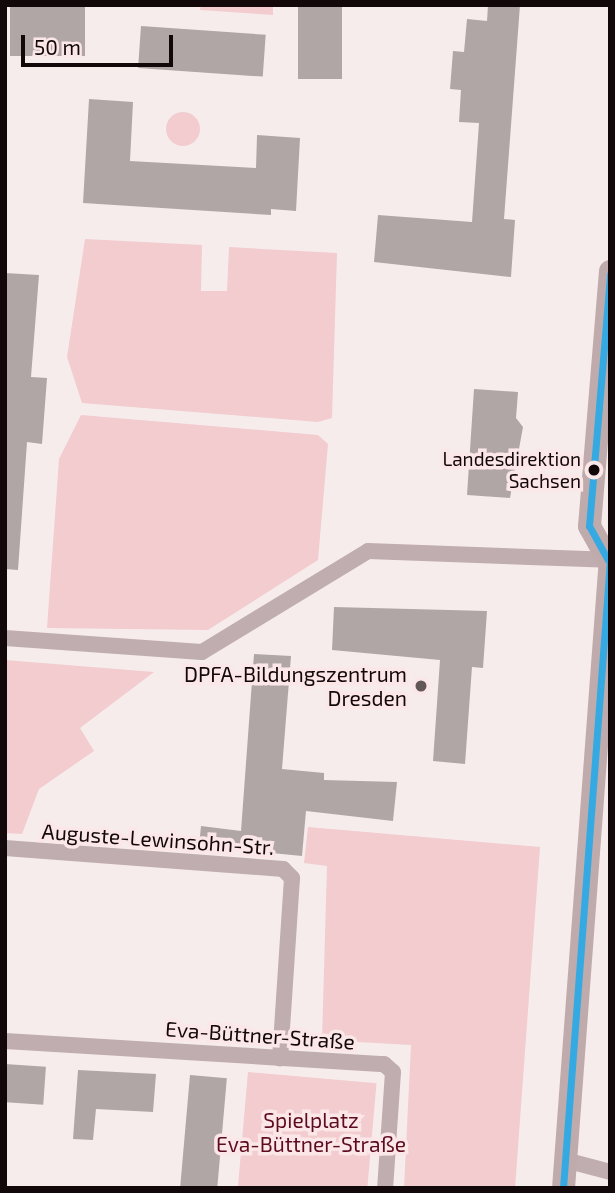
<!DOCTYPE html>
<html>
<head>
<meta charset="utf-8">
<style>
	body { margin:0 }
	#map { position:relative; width:615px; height:1193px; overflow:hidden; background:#f7ecec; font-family:"Exo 2",sans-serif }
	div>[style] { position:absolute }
	.green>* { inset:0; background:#f2ccce; transform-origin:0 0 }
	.round { border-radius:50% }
	.building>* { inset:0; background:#b1a6a6; transform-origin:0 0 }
	.street>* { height:16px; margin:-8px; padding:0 8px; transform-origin:8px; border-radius:8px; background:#c0adaf }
	.secondary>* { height:23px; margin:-11.5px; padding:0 11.5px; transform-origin:11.5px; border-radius:11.5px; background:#c0abac }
	.bus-1>* { height:7px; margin:-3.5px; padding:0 3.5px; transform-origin:3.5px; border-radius:3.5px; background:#35a9e1 }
	.dots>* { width:19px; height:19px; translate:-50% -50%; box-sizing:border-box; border:4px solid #fce7e8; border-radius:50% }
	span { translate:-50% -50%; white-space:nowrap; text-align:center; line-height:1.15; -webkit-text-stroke:7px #fce7e8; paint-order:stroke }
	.bus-label { font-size:19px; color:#130809 }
	.right { translate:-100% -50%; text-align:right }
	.poi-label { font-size:21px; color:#130809 }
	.street-label { font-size:21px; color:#130809 }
	.park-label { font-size:21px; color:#5d0c1f }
	.frame { position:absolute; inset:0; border:7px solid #130809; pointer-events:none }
	.scale { position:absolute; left:21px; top:35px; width:152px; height:32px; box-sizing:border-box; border:4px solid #130809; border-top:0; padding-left:9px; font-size:21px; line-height:24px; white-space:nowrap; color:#130809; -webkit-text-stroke:5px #fce7e8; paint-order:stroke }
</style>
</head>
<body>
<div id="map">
	<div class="green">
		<div style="clip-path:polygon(201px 5px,273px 5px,273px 15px,200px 10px)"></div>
		<div class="round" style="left:166px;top:112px;width:34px;height:34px"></div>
		<div style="clip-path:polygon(85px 239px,202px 245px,201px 291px,227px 291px,229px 247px,337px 253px,332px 418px,318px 422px,82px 403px,67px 357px)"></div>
		<div style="clip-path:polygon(81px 415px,318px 435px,328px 444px,318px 560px,208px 630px,47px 628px,59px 459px)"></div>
		<div style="clip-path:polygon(5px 660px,154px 672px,80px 728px,94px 751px,39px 789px,22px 834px,5px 833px)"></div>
		<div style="clip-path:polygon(308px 827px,540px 847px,515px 1188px,404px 1188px,411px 1045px,322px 1040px,327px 866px,304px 863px)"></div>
		<div style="left:248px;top:1072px;width:129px;height:116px;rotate:5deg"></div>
	</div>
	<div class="building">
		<div style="left:10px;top:5px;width:75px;height:51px"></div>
		<div style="left:298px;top:5px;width:44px;height:74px"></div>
		<div style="clip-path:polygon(488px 5px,520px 5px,504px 219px,515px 220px,511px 277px,374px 262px,378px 215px,472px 222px,479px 123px,459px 122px,461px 90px,450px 89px,453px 51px,464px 52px,467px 19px,487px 21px)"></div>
		<div style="left:141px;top:26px;width:125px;height:42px;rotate:4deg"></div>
		<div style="clip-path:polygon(89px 99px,133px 102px,130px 161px,256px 168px,257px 135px,300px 138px,296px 211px,271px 209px,271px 215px,83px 203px)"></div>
		<div style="clip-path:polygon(5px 273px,39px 275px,31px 377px,47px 378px,42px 444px,27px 442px,18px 570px,5px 569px)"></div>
		<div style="clip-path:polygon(474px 389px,518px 392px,516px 418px,523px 427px,510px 498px,467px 495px)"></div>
		<div style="clip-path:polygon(334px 607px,487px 611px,483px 668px,472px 667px,465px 764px,433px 761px,440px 660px,332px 650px)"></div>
		<div style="clip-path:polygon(254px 654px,291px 656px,282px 769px,324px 773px,324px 780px,397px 782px,393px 821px,306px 811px,302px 856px,199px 846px,201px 826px,241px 831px)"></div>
		<div style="left:5px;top:1064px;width:41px;height:38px;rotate:4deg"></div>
		<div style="clip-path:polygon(78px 1070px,156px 1074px,153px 1112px,96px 1109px,93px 1140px,73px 1139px)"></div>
		<div style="left:190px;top:1075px;width:37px;height:113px;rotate:5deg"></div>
	</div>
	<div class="street">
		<div style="left:5px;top:638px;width:197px;rotate:4.1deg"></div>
		<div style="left:202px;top:652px;width:194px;rotate:-31.3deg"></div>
		<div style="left:368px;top:551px;width:240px;rotate:2.1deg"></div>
		<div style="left:5px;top:848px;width:279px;rotate:4.3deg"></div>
		<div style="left:283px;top:869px;width:13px;rotate:45deg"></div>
		<div style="left:292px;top:878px;width:181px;rotate:93.8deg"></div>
		<div style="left:5px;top:1041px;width:380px;rotate:3.5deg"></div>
		<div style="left:384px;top:1064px;width:12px;rotate:42deg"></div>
		<div style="left:393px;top:1072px;width:116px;rotate:93.9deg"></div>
		<div style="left:565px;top:1160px;width:47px;rotate:14.9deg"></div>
	</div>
	<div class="secondary">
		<div style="left:608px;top:560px;width:39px;rotate:-119deg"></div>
		<div style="left:589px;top:526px;width:256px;rotate:-85.3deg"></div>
		<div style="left:563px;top:1188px;width:633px;rotate:-85.74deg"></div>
	</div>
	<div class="bus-1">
		<div style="left:608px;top:560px;width:39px;rotate:-119deg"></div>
		<div style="left:589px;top:526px;width:253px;rotate:-85.2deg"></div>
		<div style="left:563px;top:1188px;width:630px;rotate:-85.72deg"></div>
	</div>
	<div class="dots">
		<div style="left:594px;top:470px;background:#130809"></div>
		<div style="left:421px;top:686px;background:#635858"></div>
	</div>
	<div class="bus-label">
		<span class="right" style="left:581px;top:470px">Landesdirektion<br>Sachsen</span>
	</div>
	<div class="poi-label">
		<span class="right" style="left:407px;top:686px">DPFA-Bildungszentrum<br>Dresden</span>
	</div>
	<div class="street-label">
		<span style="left:158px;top:839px;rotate:4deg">Auguste-Lewinsohn-Str.</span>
		<span style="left:260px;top:1035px;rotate:4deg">Eva-Büttner-Straße</span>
	</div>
	<div class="park-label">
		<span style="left:311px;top:1132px">Spielplatz<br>Eva-Büttner-Straße</span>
	</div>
	<div class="frame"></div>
	<div class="scale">50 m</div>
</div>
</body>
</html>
